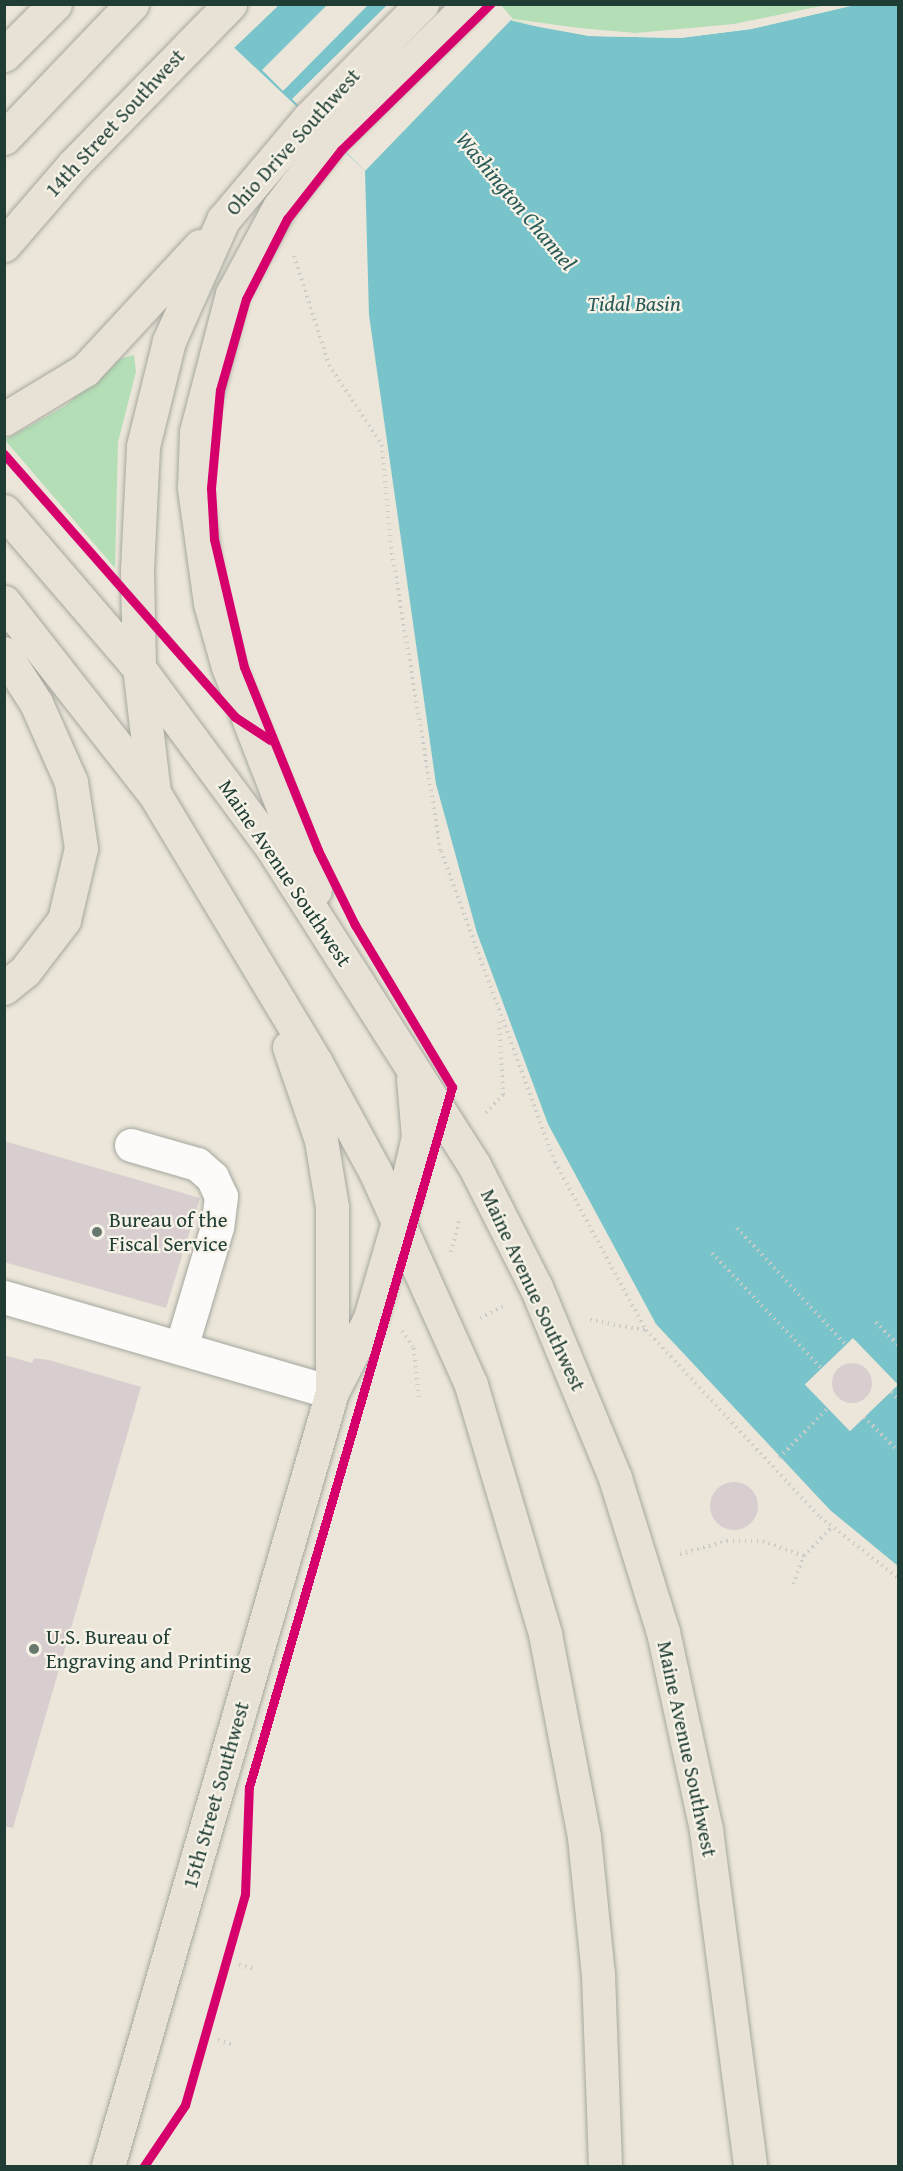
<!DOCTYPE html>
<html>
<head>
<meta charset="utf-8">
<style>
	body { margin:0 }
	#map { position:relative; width:903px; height:2171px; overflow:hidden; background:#ebe6d9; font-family:"Gentium Book Plus",serif }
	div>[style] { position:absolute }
	.green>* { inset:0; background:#b3deb6 }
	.water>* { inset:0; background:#79c4ca }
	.pier>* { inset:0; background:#ebe6d9; transform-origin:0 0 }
	.building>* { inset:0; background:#d8cecf }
	.round { border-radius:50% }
	.path>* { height:4px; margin-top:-2px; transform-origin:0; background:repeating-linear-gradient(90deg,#cbccc8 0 1.5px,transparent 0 6px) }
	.roads { filter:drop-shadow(0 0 2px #a6a79f) drop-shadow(0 0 2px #a6a79f) }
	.minor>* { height:33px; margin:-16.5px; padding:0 16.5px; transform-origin:16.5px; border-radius:16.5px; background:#fcfbf9 }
	.major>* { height:33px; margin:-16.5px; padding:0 16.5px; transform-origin:16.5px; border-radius:16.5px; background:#e7e2d5 }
	.highway>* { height:33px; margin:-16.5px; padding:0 16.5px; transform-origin:16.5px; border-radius:16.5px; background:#e7e2d5 }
	.cycleway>* { height:9px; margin:-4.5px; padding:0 4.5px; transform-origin:4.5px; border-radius:4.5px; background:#d6006c }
	.dots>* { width:16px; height:16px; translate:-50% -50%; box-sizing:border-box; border:3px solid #f7f3e8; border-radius:50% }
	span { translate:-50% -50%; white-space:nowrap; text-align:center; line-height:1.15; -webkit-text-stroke:4.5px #f7f3e8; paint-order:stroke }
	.street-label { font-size:21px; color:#1f3d34 }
	.poi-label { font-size:21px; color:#1f3d34 }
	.left { translate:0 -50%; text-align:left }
	.water-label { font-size:22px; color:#295b58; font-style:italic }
	.frame { position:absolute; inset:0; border:6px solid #1f3d34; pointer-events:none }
</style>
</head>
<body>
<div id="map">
	<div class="green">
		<div style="clip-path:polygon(316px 5px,826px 5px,734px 24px,636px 33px)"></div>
		<div style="clip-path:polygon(134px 355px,136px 372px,118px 442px,115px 568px,5px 440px,65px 406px,117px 360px)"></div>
	</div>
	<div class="water">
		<div style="clip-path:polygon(189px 5px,501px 5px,512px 21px,539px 27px,589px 36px,680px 38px,751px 29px,855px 5px,898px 5px,898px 1566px,830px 1510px,656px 1324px,548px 1124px,477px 933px,436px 784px,369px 315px,365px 171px)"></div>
	</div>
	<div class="pier">
		<div style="clip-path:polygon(189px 5px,279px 5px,232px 50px)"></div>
		<div style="clip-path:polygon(327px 5px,368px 5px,283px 91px,262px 70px)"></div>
		<div style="clip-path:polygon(387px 5px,501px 5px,513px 19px,631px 35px,750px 26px,855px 5px,751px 29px,680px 38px,589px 36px,511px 20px,365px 171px,292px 99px)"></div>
		<div style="left:853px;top:1338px;width:65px;height:67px;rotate:46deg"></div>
	</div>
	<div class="building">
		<div style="clip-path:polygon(4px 1141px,200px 1198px,166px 1308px,4px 1262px)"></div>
		<div style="clip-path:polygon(4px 1355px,32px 1363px,34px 1358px,49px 1360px,141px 1387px,13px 1828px,4px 1826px)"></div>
		<div class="round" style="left:832px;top:1363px;width:40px;height:40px"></div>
		<div class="round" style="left:710px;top:1482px;width:48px;height:48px"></div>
	</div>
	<div class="path">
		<div style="left:294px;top:256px;width:114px;rotate:72.2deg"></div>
		<div style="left:329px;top:365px;width:96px;rotate:56.5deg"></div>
		<div style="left:382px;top:445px;width:102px;rotate:85deg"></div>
		<div style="left:391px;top:547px;width:308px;rotate:80.7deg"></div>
		<div style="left:441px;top:851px;width:331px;rotate:69.9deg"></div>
		<div style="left:555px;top:1162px;width:191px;rotate:61.6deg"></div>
		<div style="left:646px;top:1330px;width:255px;rotate:47.1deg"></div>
		<div style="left:820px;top:1517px;width:99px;rotate:38deg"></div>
		<div style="left:4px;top:454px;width:40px;rotate:49deg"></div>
		<div style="left:175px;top:651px;width:22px;rotate:47deg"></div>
		<div style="left:486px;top:1113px;width:25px;rotate:-47deg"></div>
		<div style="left:503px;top:1095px;width:73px;rotate:-93.1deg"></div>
		<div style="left:737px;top:1228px;width:160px;rotate:47deg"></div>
		<div style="left:451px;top:1252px;width:34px;rotate:-75deg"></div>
		<div style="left:712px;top:1253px;width:158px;rotate:46.5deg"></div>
		<div style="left:480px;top:1318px;width:28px;rotate:-27deg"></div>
		<div style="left:590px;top:1320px;width:56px;rotate:10.3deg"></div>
		<div style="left:876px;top:1322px;width:32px;rotate:46deg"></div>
		<div style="left:402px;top:1331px;width:19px;rotate:55deg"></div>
		<div style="left:414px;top:1348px;width:52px;rotate:84.5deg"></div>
		<div style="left:891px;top:1392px;width:10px;rotate:45deg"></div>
		<div style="left:864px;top:1417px;width:48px;rotate:45deg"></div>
		<div style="left:779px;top:1458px;width:69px;rotate:-45.6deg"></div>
		<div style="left:680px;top:1554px;width:49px;rotate:-15.5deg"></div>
		<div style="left:727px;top:1541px;width:36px"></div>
		<div style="left:763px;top:1541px;width:44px;rotate:20.1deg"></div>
		<div style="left:804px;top:1556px;width:40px;rotate:-46deg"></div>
		<div style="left:793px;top:1584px;width:30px;rotate:-69deg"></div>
		<div style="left:239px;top:1965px;width:16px;rotate:14deg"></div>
		<div style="left:218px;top:2040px;width:17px;rotate:17deg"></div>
	</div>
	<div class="roads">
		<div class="minor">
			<div style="left:131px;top:1145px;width:69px;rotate:16.1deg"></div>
			<div style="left:197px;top:1164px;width:20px;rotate:41deg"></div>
			<div style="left:212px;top:1177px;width:21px;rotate:65deg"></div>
			<div style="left:221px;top:1196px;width:31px;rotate:97deg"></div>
			<div style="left:217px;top:1227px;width:126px;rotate:106.6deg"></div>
			<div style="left:4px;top:1297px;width:341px;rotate:16.2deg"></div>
		</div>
		<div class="major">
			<div style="left:4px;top:419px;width:95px;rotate:-31.2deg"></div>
			<div style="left:85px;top:370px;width:169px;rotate:-47.2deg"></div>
			<div style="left:4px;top:511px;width:207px;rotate:49.3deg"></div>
			<div style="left:139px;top:668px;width:224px;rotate:53.5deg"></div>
			<div style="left:272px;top:848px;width:376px;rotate:57.5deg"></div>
			<div style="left:474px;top:1165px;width:137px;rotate:63.1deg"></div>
			<div style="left:536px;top:1287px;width:207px;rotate:67.5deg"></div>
			<div style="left:615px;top:1478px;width:161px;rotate:72.7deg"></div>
			<div style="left:663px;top:1632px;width:203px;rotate:77.7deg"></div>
			<div style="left:706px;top:1830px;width:339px;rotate:82.5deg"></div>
			<div style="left:4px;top:602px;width:243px;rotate:51.9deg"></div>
			<div style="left:154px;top:793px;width:313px;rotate:59deg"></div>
			<div style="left:315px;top:1061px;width:125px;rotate:61.4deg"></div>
			<div style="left:375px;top:1171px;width:235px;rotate:65.8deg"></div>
			<div style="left:471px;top:1385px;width:260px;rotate:73.4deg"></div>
			<div style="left:545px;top:1634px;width:207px;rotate:79.1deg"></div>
			<div style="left:584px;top:1837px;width:138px;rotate:84.2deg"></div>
			<div style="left:598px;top:1974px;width:192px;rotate:87.9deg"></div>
			<div style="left:154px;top:793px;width:126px;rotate:-96.8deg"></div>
			<div style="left:139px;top:668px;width:98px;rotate:-91.2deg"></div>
			<div style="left:137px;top:570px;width:124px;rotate:-87.2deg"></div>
			<div style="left:143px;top:446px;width:108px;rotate:-76.1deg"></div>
			<div style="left:169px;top:341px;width:133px;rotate:-65.9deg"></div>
			<div style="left:223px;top:220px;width:133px;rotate:-49.9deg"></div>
			<div style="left:309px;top:118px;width:161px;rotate:-45.3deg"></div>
			<div style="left:315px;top:890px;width:239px;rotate:-111.3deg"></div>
			<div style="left:228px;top:667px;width:66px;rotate:-105.7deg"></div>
			<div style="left:210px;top:603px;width:117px;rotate:-97.9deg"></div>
			<div style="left:194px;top:487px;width:55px;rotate:-87.9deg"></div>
			<div style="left:196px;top:432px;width:143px;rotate:-75.4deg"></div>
			<div style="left:232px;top:294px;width:99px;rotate:-61.6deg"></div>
			<div style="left:279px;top:207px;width:85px;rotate:-52.2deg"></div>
			<div style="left:331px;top:140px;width:194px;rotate:-44.4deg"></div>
			<div style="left:289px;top:1047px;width:98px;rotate:71deg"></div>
			<div style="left:321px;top:1140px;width:68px;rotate:80.7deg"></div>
			<div style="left:332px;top:1207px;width:180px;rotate:90deg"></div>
			<div style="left:108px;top:2166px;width:806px;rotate:-73.86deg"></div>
			<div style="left:332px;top:1392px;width:83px;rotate:-62.8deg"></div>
			<div style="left:370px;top:1318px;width:100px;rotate:-73.7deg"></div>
			<div style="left:398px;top:1222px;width:87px;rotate:-76.8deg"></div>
			<div style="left:418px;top:1137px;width:58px;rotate:-94.9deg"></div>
		</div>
		<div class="highway">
			<div style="left:4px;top:55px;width:72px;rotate:-45deg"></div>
			<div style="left:4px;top:138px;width:185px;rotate:-46.3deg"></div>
			<div style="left:4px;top:245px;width:106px;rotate:-49.2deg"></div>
			<div style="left:73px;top:165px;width:225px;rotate:-45.7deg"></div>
			<div style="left:4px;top:653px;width:59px;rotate:57.4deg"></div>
			<div style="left:36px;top:703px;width:86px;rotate:66.1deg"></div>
			<div style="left:71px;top:782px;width:67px;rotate:81.4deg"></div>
			<div style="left:81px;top:848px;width:74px;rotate:103.3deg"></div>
			<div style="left:64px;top:920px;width:64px;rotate:127.4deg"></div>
			<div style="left:25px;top:971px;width:27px;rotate:141deg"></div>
		</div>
	</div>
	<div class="cycleway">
		<div style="left:4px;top:454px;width:350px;rotate:48.7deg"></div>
		<div style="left:235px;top:717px;width:42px;rotate:33.3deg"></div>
		<div style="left:144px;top:2166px;width:73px;rotate:-56.1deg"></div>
		<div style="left:185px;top:2105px;width:219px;rotate:-74.1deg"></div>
		<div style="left:245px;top:1894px;width:107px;rotate:-87.9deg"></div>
		<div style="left:249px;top:1787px;width:729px;rotate:-73.83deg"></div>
		<div style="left:452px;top:1087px;width:189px;rotate:-120.9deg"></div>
		<div style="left:355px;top:925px;width:84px;rotate:-116.3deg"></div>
		<div style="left:318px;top:850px;width:197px;rotate:-112deg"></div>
		<div style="left:244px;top:667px;width:131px;rotate:-103.2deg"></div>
		<div style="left:214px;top:539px;width:51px;rotate:-93.4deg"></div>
		<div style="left:211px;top:488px;width:98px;rotate:-84.8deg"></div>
		<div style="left:220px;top:390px;width:95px;rotate:-74.1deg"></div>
		<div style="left:246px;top:299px;width:90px;rotate:-62.9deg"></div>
		<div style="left:287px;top:219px;width:88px;rotate:-52deg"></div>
		<div style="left:341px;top:150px;width:209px;rotate:-44.4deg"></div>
	</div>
	<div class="dots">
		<div style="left:97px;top:1232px;background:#66786e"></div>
		<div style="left:34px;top:1649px;background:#66786e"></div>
	</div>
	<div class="street-label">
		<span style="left:115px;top:123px;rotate:-47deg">14th Street Southwest</span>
		<span style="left:293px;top:142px;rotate:-48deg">Ohio Drive Southwest</span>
		<span style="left:285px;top:873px;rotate:56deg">Maine Avenue Southwest</span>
		<span style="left:533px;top:1290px;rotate:65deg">Maine Avenue Southwest</span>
		<span style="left:687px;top:1749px;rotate:78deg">Maine Avenue Southwest</span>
		<span style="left:216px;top:1795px;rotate:-74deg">15th Street Southwest</span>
	</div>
	<div class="poi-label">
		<span class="left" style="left:109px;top:1232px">Bureau of the<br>Fiscal Service</span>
		<span class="left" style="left:46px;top:1649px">U.S. Bureau of<br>Engraving and Printing</span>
	</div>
	<div class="water-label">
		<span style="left:516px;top:201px;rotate:50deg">Washington Channel</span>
		<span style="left:634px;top:304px">Tidal Basin</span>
	</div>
	<div class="frame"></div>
</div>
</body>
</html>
